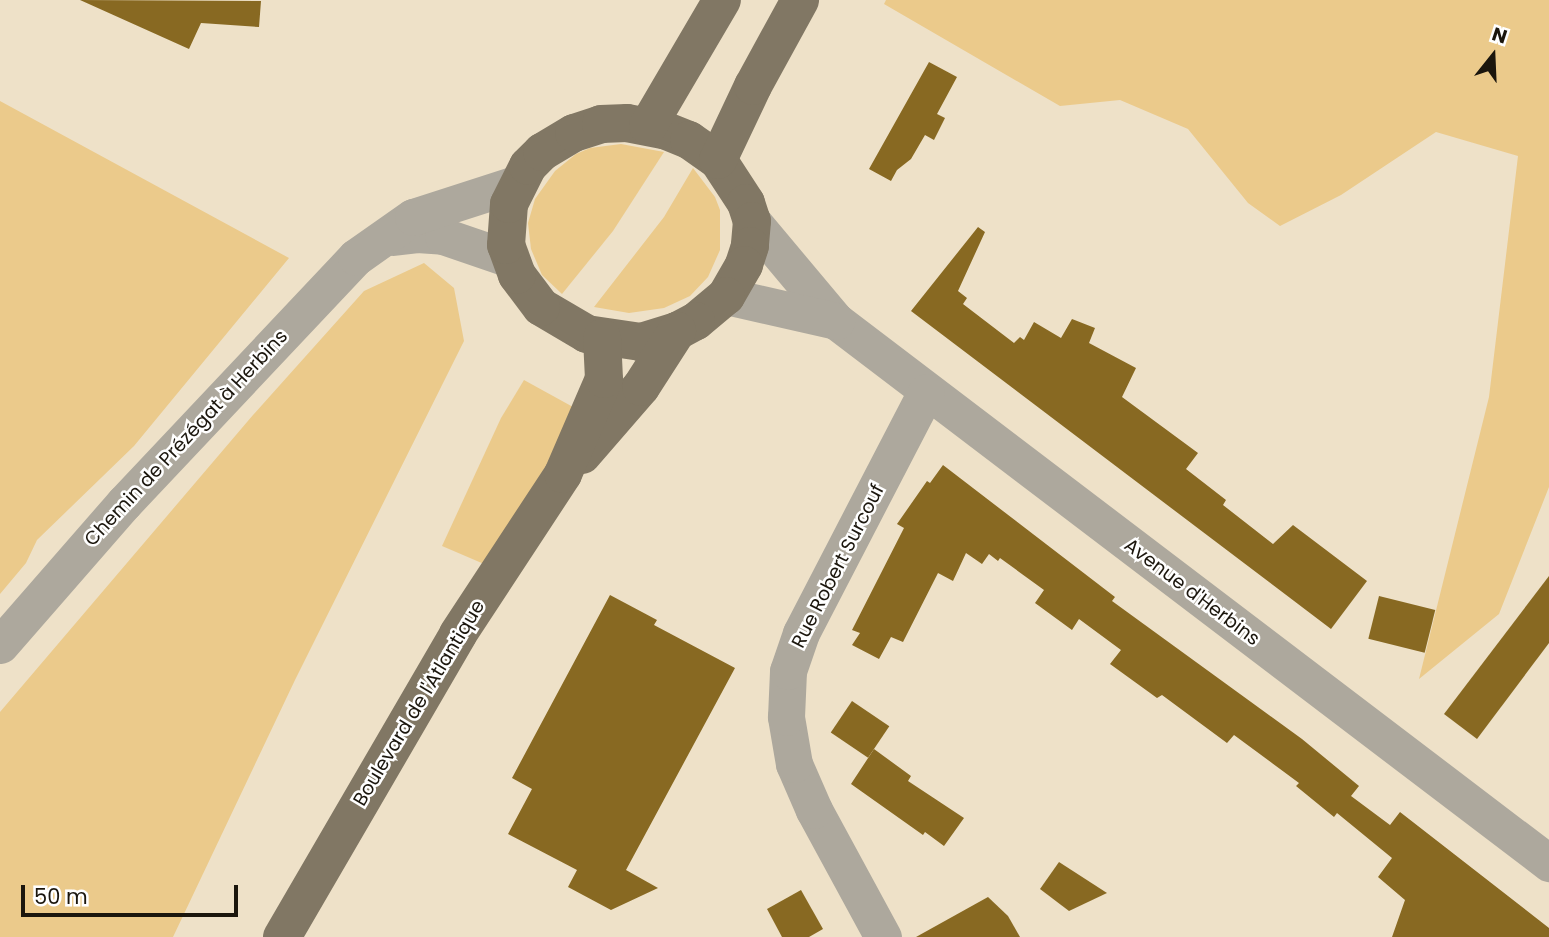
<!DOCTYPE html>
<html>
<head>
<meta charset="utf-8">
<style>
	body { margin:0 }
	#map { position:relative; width:1549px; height:937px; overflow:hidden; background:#eee1c8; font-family:Poppins,sans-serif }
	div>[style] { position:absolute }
	.green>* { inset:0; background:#ebca8b }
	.building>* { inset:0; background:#886922; transform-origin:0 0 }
	.minor>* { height:37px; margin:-18.5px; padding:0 18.5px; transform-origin:18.5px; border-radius:18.5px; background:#ada89d }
	.major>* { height:38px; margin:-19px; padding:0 19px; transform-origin:19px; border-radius:19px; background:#817764 }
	span { translate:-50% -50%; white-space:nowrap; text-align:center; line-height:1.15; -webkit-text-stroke:5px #fff; paint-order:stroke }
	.street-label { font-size:19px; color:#1b160d }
	.north { position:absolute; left:1458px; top:21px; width:70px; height:70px; -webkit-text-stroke:5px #fff; paint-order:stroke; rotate:18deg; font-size:19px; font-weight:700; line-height:28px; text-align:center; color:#1b160d }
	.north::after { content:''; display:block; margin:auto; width:24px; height:32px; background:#1b160d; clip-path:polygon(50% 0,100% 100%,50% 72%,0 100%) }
	.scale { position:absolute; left:21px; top:885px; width:217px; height:32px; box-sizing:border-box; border:4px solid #1b160d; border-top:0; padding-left:9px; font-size:21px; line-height:24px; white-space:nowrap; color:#1b160d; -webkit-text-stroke:5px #fff; paint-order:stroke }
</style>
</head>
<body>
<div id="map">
	<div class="green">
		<div style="clip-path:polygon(886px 0,1549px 0,1549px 487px,1499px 614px,1419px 679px,1489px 397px,1518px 156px,1436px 132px,1341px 195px,1280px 226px,1248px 203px,1188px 129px,1120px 100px,1060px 106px,884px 4px)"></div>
		<div style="clip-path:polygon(0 101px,289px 258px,134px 446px,37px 540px,26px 563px,0 594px)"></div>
		<div style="clip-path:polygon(621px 144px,664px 152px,613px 231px,562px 294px,542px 275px,531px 249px,528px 223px,535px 199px,555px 171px,576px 154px,590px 148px)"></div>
		<div style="clip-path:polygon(693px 168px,715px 197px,720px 210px,720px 250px,708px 277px,690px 296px,664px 308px,629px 313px,594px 307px,664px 217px)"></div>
		<div style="clip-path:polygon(424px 263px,454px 288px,464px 341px,295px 680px,173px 937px,0 937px,0 712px,253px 415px,364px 291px)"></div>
		<div style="clip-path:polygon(524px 380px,573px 407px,548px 463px,484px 564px,442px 546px,501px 418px)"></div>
	</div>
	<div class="building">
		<div style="clip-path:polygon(80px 0,261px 1px,259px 27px,201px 23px,189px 49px)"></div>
		<div style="clip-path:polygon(929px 62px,957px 77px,937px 114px,945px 118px,934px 140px,925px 135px,911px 159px,897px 170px,891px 181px,869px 169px)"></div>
		<div style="clip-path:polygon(978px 227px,985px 232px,958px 291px,967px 298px,963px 304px,1014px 343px,1020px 337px,1024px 340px,1034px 322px,1061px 338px,1072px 319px,1095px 328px,1089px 343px,1136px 368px,1122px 397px,1198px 453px,1186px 469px,1226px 500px,1223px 505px,1273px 544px,1293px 525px,1367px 581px,1331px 629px,911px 311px)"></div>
		<div style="clip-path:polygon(943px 465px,1115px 597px,1112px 601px,1302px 739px,1359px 786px,1351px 796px,1390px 825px,1400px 812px,1549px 928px,1549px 937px,1392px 937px,1405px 900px,1378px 877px,1392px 858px,1337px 813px,1334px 817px,1296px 786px,1299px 783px,1234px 735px,1227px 743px,1162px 695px,1157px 698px,1110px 664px,1121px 650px,1079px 619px,1072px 630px,1035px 603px,1044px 590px,1000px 558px,998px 561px,989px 554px,982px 564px,966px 553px,953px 581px,938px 573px,903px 642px,891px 637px,879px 659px,852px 645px,860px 633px,852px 630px,904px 528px,897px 524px,927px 481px,930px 483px)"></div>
		<div style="clip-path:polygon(1549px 576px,1549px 643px,1477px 739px,1444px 714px)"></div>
		<div style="clip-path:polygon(610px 595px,657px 620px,654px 625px,735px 668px,626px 870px,658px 888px,611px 910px,568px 887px,577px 870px,508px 834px,532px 789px,512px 778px)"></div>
		<div style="left:1379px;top:596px;width:58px;height:44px;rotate:14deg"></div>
		<div style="left:852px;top:701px;width:45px;height:38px;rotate:34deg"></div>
		<div style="clip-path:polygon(874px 749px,911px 776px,908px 781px,964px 818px,944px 846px,925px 832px,923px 835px,851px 784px)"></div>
		<div style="clip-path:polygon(1059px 862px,1107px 893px,1069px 911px,1040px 889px)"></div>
		<div style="clip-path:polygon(801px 890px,823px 929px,809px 937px,782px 937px,767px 909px)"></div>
		<div style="clip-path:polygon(988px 897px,1008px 916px,1020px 937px,916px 937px)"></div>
	</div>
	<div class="minor">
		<div style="left:752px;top:221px;width:131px;rotate:50deg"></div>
		<div style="left:836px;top:321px;width:896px;rotate:37.24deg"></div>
		<div style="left:393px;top:237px;width:24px;rotate:-7deg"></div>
		<div style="left:417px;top:234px;width:26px;rotate:4deg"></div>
		<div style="left:443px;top:236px;width:71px;rotate:18.9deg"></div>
		<div style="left:726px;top:296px;width:113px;rotate:12.8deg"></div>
		<div style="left:0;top:645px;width:189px;rotate:-48.9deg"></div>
		<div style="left:124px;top:503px;width:338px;rotate:-46.7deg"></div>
		<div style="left:356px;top:257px;width:70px;rotate:-35.1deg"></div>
		<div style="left:413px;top:217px;width:110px;rotate:-17.9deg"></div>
		<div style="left:883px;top:937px;width:145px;rotate:-118.5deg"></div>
		<div style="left:814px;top:810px;width:50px;rotate:-113.5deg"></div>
		<div style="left:794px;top:764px;width:48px;rotate:-99.7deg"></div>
		<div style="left:786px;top:717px;width:46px;rotate:-87.5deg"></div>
		<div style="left:788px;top:671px;width:40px;rotate:-71.1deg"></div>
		<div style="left:801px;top:633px;width:271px;rotate:-62.6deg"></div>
	</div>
	<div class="major">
		<div style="left:627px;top:123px;width:38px;rotate:11deg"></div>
		<div style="left:664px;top:130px;width:27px;rotate:22deg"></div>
		<div style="left:689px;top:140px;width:35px;rotate:35deg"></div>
		<div style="left:718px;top:160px;width:51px;rotate:56.9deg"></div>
		<div style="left:746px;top:203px;width:19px;rotate:72deg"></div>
		<div style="left:752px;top:221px;width:25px;rotate:95deg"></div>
		<div style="left:750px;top:246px;width:20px;rotate:108deg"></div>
		<div style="left:744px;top:265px;width:36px;rotate:120deg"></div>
		<div style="left:726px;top:296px;width:39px;rotate:140deg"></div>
		<div style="left:696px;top:321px;width:21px;rotate:152deg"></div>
		<div style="left:677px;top:331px;width:38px;rotate:163deg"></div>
		<div style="left:641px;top:342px;width:55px;rotate:-171.6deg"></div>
		<div style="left:587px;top:334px;width:53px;rotate:-149.6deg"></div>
		<div style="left:541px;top:307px;width:40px;rotate:-127deg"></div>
		<div style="left:517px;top:275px;width:32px;rotate:-110deg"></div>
		<div style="left:506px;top:245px;width:41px;rotate:-85.8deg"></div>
		<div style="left:509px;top:204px;width:42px;rotate:-63.4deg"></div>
		<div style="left:528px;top:166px;width:20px;rotate:-45deg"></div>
		<div style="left:542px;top:152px;width:37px;rotate:-31deg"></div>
		<div style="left:574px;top:133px;width:28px;rotate:-18deg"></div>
		<div style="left:601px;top:124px;width:26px;rotate:-2deg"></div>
		<div style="left:648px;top:126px;width:146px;rotate:-59.6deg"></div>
		<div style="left:718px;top:160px;width:82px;rotate:-64.7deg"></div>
		<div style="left:753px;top:86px;width:98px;rotate:-61.3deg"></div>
		<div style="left:582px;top:455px;width:90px;rotate:-49.1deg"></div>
		<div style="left:641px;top:387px;width:67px;rotate:-57.3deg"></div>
		<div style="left:282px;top:937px;width:350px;rotate:-59.8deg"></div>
		<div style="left:458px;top:634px;width:191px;rotate:-56.7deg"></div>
		<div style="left:563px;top:474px;width:103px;rotate:-66.7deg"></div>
		<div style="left:604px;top:379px;width:41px;rotate:-92.8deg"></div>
	</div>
	<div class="street-label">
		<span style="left:186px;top:438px;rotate:-47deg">Chemin de Prézégat à Herbins</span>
		<span style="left:838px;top:566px;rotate:-63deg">Rue Robert Surcouf</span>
		<span style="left:1192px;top:592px;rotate:37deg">Avenue d'Herbins</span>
		<span style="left:419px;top:703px;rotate:-59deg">Boulevard de l'Atlantique</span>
	</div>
	<div class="north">N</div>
	<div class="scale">50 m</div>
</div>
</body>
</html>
